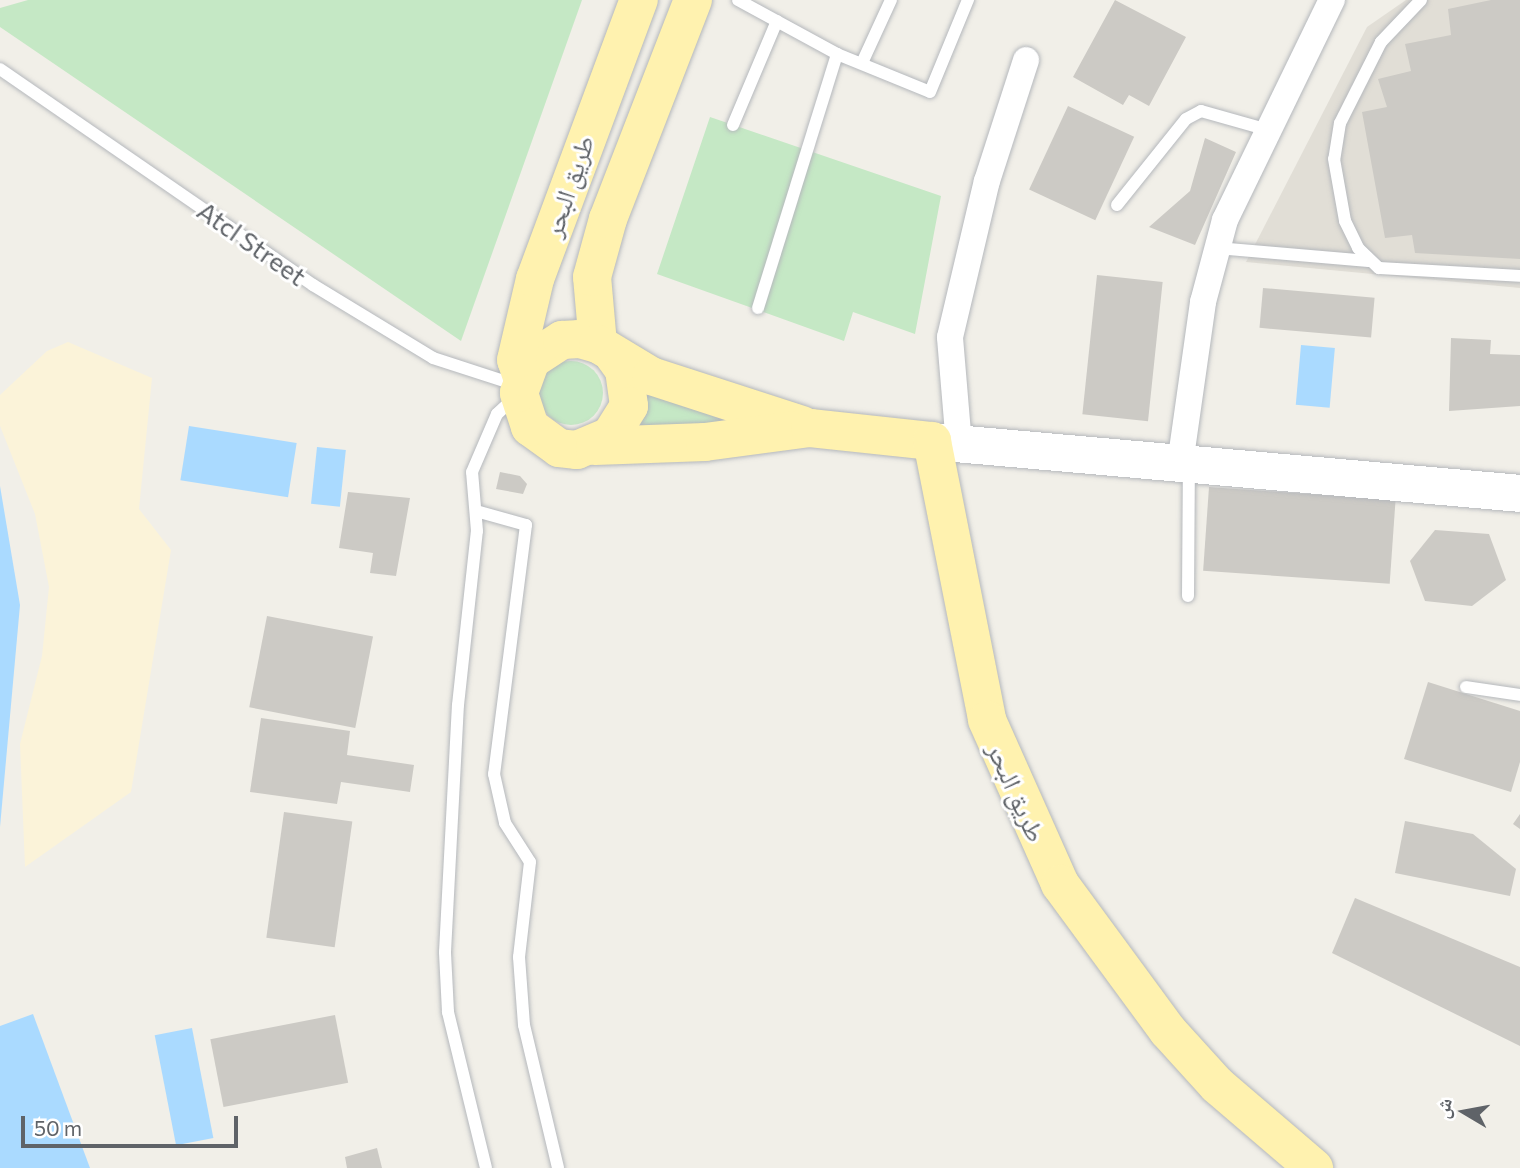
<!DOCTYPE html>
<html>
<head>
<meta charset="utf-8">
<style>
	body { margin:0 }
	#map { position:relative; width:1520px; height:1168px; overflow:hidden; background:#f1efe8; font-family:Commissioner,"Noto Naskh Arabic",sans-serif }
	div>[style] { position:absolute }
	.education>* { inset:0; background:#e1ded6 }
	.green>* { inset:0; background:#c5e8c5 }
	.round { border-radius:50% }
	.sand>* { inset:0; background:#fbf3d9 }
	.water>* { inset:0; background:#aadaff; transform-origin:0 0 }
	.building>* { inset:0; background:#cccac5; transform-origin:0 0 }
	.roads { filter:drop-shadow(0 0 2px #b5b8bc) drop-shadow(0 0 2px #b5b8bc) }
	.service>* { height:12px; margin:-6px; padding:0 6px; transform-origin:6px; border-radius:6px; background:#fff }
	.minor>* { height:26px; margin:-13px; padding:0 13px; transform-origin:13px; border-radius:13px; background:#fff }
	.secondary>* { height:37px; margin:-18.5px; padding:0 18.5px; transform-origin:18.5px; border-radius:18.5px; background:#fff }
	.primary>* { height:38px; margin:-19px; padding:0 19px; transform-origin:19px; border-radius:19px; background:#fff2af }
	span { translate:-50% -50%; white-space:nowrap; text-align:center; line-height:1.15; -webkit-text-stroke:6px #fff; paint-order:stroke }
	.street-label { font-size:26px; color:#5f6368 }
	.north { position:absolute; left:1429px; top:1077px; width:70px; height:70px; -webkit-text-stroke:5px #fff; paint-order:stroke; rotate:280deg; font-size:19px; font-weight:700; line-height:28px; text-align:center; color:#5f6368 }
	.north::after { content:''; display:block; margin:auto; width:24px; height:32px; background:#5f6368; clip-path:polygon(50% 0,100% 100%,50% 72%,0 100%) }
	.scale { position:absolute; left:21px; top:1116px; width:217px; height:32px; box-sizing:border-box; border:4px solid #5f6368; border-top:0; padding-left:9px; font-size:21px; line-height:24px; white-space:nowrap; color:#5f6368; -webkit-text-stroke:5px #fff; paint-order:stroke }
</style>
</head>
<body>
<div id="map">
	<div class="education">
		<div style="clip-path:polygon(1406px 0,1520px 0,1520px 288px,1246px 262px,1367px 27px)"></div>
	</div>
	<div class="green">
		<div style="clip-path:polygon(28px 0,582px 0,461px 341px,0 27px,0 8px)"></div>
		<div style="clip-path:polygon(710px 117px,941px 196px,915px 334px,853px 312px,844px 341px,657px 274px)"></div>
		<div class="round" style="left:539px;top:361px;width:64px;height:64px"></div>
		<div style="clip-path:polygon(643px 391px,749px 418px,645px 434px,636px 428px,646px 410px)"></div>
	</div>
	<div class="sand">
		<div style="clip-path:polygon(68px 342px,152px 378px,139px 509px,171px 550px,131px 792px,25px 867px,20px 744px,42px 656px,49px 587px,35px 514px,0 426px,0 395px,47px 351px)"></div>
	</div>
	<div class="water">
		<div style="left:1301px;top:345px;width:34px;height:60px;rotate:5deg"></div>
		<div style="left:189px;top:426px;width:109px;height:55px;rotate:9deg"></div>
		<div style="left:317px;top:447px;width:29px;height:57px;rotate:6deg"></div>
		<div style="clip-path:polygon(0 486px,20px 605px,0 827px)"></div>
		<div style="clip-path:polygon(33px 1014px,90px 1168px,0 1168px,0 1026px)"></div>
		<div style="left:192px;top:1028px;width:112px;height:38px;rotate:79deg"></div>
	</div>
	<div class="building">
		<div style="clip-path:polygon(1115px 0,1186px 37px,1149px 106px,1129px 95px,1123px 105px,1073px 77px)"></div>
		<div style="clip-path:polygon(1491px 0,1520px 0,1520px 259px,1415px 253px,1412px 235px,1385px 238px,1362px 112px,1387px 107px,1378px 79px,1411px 71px,1405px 44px,1451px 35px,1448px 9px)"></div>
		<div style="left:1068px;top:106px;width:73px;height:92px;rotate:25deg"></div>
		<div style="clip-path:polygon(1205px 138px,1236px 152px,1195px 245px,1149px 227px,1190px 191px)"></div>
		<div style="left:1097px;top:275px;width:66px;height:140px;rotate:6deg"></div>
		<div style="left:1263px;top:288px;width:112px;height:40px;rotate:5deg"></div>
		<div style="clip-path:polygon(1451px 338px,1491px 340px,1490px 354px,1520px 355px,1520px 406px,1449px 411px)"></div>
		<div style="clip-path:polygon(500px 472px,520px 476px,527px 484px,523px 494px,496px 489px)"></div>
		<div style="left:1209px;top:487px;width:187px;height:84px;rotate:4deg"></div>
		<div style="clip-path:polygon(348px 492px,410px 498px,396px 576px,370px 573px,373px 553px,339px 548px)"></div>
		<div style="clip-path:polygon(1435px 530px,1489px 534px,1506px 580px,1472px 606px,1425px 601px,1410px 561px)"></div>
		<div style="left:267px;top:616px;width:108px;height:93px;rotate:11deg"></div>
		<div style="clip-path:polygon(1428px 682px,1520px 711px,1520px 762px,1511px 792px,1404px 759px)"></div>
		<div style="clip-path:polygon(261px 718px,350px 731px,347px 755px,414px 765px,410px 792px,341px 782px,337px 804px,250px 792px)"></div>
		<div style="left:284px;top:812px;width:69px;height:127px;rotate:8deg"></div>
		<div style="clip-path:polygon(1520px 814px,1520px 829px,1513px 824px)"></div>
		<div style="clip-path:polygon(1405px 821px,1473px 834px,1516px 869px,1510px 896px,1395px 873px)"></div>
		<div style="clip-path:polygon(1355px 898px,1520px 967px,1520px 1046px,1332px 953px)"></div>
		<div style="left:335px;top:1015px;width:69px;height:127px;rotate:79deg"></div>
		<div style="clip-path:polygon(377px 1148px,382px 1168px,347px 1168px,345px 1157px)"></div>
	</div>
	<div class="roads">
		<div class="service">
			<div style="left:738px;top:0;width:113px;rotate:28.6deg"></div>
			<div style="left:837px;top:54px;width:100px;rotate:22.2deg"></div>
			<div style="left:930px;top:92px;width:100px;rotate:-67.6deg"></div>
			<div style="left:1421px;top:0;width:58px;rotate:133.6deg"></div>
			<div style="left:1381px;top:42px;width:91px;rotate:116.8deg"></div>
			<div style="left:1340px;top:123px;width:36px;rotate:99deg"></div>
			<div style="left:1334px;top:159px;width:63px;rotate:79.9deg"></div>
			<div style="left:1345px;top:221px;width:30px;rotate:64deg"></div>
			<div style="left:1358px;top:248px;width:29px;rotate:44deg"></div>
			<div style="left:1379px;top:268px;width:141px;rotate:3.2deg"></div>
			<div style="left:862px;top:63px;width:69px;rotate:-65.3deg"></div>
			<div style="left:0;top:69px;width:380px;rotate:34.6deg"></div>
			<div style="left:313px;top:285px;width:140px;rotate:31.3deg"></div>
			<div style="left:433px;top:358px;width:87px;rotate:18deg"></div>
			<div style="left:733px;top:125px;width:113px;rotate:-67.1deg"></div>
			<div style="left:1117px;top:205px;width:110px;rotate:-51.3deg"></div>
			<div style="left:1186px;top:119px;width:17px;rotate:-28deg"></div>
			<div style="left:1201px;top:111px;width:70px;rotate:15.8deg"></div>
			<div style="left:1217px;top:248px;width:152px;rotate:4.9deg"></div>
			<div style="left:758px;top:308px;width:266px;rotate:-72.7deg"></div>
			<div style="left:476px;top:511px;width:52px;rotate:15.6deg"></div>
			<div style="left:526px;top:525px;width:251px;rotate:97.3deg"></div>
			<div style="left:494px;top:774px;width:50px;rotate:77.3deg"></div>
			<div style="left:505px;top:823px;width:46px;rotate:57.3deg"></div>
			<div style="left:530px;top:862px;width:96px;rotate:96.6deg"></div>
			<div style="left:519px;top:957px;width:68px;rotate:85.8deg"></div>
			<div style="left:524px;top:1025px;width:147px;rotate:76.6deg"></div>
			<div style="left:1188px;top:596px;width:129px;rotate:-89.6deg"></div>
			<div style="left:1466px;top:687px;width:55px;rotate:8.4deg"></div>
			<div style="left:486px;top:1168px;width:161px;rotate:-103.7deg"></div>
			<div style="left:448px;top:1012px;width:60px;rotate:-92.9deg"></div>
			<div style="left:445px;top:952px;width:247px;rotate:-87deg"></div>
			<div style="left:458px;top:705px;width:175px;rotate:-83.8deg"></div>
			<div style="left:477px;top:531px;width:59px;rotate:-94.8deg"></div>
			<div style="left:472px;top:472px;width:63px;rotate:-66.7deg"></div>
			<div style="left:497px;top:414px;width:23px;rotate:-43deg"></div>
		</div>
		<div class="minor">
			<div style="left:959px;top:445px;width:108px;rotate:-94.8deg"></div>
			<div style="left:950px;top:337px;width:160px;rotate:-76.7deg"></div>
			<div style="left:987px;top:181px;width:127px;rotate:-72.1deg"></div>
			<div style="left:1180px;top:464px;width:164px;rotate:-81.9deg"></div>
			<div style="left:1203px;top:302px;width:85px;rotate:-75deg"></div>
			<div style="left:1225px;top:220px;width:245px;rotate:-64.1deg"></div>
		</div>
		<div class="secondary">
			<div style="left:932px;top:441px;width:590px;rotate:5.05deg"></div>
		</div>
		<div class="primary">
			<div style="left:598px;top:344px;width:67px;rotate:-95.1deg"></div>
			<div style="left:592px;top:277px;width:60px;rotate:-74.6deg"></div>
			<div style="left:608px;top:219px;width:235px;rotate:-68.8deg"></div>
			<div style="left:614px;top:356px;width:17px;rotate:54deg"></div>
			<div style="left:624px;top:370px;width:36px;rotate:82deg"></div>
			<div style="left:629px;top:406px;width:36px;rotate:122deg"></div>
			<div style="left:610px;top:436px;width:36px;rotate:157deg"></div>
			<div style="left:577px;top:450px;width:18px;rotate:-174deg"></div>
			<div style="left:559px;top:448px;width:36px;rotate:-144deg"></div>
			<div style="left:530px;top:427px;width:36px;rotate:-108deg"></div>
			<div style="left:519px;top:393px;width:35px;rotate:-70deg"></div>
			<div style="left:531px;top:360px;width:37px;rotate:-33deg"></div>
			<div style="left:562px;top:340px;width:18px;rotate:-3deg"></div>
			<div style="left:580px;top:339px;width:19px;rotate:16deg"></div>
			<div style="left:598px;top:344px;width:62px;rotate:31.1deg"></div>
			<div style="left:651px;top:376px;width:159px;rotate:18deg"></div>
			<div style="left:522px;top:377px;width:18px;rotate:-109deg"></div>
			<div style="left:516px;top:360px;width:83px;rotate:-76.8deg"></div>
			<div style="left:535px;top:279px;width:298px;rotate:-69.6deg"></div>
			<div style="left:595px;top:446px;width:110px;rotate:-2.1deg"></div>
			<div style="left:705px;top:442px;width:106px;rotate:-7.6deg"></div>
			<div style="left:810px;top:428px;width:123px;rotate:6.1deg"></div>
			<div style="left:932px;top:441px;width:284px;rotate:78.8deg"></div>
			<div style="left:987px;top:720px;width:180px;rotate:66deg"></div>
			<div style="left:1060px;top:884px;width:182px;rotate:53.7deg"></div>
			<div style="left:1168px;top:1031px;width:73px;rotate:47.8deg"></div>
			<div style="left:1217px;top:1085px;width:128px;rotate:40.6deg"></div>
		</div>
	</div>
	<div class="street-label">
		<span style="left:568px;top:186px;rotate:-71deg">طريق البحر</span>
		<span style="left:252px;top:243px;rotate:35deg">Atcl Street</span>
		<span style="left:1017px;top:792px;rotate:66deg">طريق البحر</span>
	</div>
	<div class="north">ش</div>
	<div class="scale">50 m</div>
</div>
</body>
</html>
